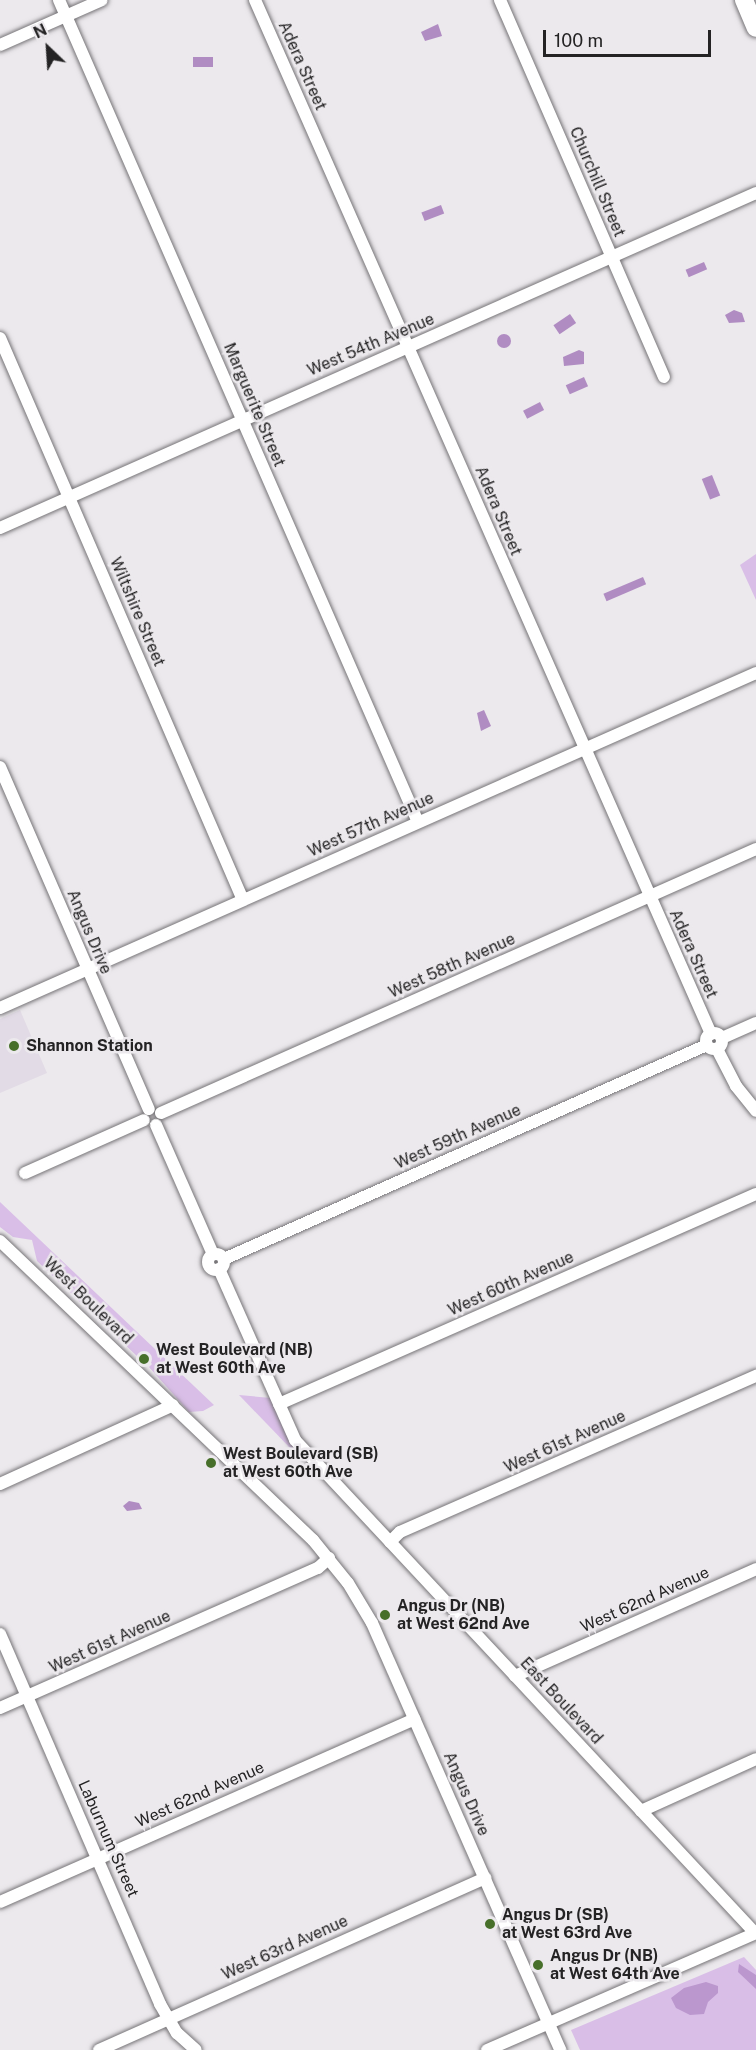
<!DOCTYPE html>
<html>
<head>
<meta charset="utf-8">
<style>
	body { margin:0 }
	#map { position:relative; width:756px; height:2050px; overflow:hidden; background:#ece9ed; font-family:"Public Sans",sans-serif }
	div>[style] { position:absolute }
	.built>* { inset:0; background:#e2dbe6 }
	.green>* { inset:0; background:#d9bee7 }
	.forest>* { inset:0; background:#bb97ce }
	.water>* { inset:0; background:#b08cc2; transform-origin:0 0 }
	.round { border-radius:50% }
	.roads { filter:drop-shadow(0 0 2px #767477) drop-shadow(0 0 2px #767477) }
	.minor>* { height:12px; margin:-6px; padding:0 6px; transform-origin:6px; border-radius:6px; background:#fff }
	.minor>.ring { margin:-6px; padding:0; box-sizing:content-box; background:none; border:12px solid #fff; border-radius:50% }
	.highway>* { height:18px; margin:-9px; padding:0 9px; transform-origin:9px; border-radius:9px; background:#fff }
	.dots>* { width:16px; height:16px; translate:-50% -50%; box-sizing:border-box; border:3px solid #ece9ed; border-radius:50% }
	span { translate:-50% -50%; white-space:nowrap; text-align:center; line-height:1.15; -webkit-text-stroke:5px #ece9ed; paint-order:stroke }
	.street-label { font-size:16px; color:#242324 }
	.poi-label { font-size:16px; color:#242324; font-weight:700 }
	.left { translate:0 -50%; text-align:left }
	.north { position:absolute; left:18px; top:18px; width:60px; height:60px; -webkit-text-stroke:4px #ece9ed; paint-order:stroke; rotate:335deg; font-size:16px; font-weight:700; line-height:24px; text-align:center; color:#242324 }
	.north::after { content:''; display:block; margin:auto; width:21px; height:27px; background:#242324; clip-path:polygon(50% 0,100% 100%,50% 72%,0 100%) }
	.scale { position:absolute; left:543px; top:30px; width:168px; height:27px; box-sizing:border-box; border:3px solid #242324; border-top:0; padding-left:8px; font-size:18px; line-height:21px; white-space:nowrap; color:#242324; -webkit-text-stroke:4px #ece9ed; paint-order:stroke }
</style>
</head>
<body>
<div id="map">
	<div class="built">
		<div style="clip-path:polygon(20px 1010px,47px 1073px,0 1093px,0 1019px)"></div>
	</div>
	<div class="green">
		<div style="clip-path:polygon(756px 554px,756px 600px,740px 565px)"></div>
		<div style="clip-path:polygon(0 1202px,214px 1405px,203px 1411px,189px 1412px,149px 1367px,152px 1364px,143px 1354px,139px 1358px,37px 1261px,32px 1240px,13px 1237px,0 1227px)"></div>
		<div style="clip-path:polygon(239px 1395px,271px 1398px,294px 1448px,292px 1450px)"></div>
		<div style="clip-path:polygon(744px 1957px,756px 1970px,756px 2050px,580px 2050px,571px 2030px)"></div>
	</div>
	<div class="forest">
		<div style="clip-path:polygon(739px 1964px,756px 1975px,756px 1989px,738px 1972px)"></div>
		<div style="clip-path:polygon(706px 1982px,718px 1986px,718px 1993px,708px 2002px,704px 2014px,690px 2015px,676px 2008px,671px 1998px,684px 1988px)"></div>
	</div>
	<div class="water">
		<div style="clip-path:polygon(438px 24px,442px 36px,425px 41px,421px 32px)"></div>
		<div style="left:193px;top:57px;width:20px;height:10px"></div>
		<div style="left:441px;top:205px;width:9px;height:21px;rotate:69deg"></div>
		<div style="left:704px;top:262px;width:8px;height:20px;rotate:67deg"></div>
		<div style="clip-path:polygon(734px 310px,742px 313px,745px 322px,729px 323px,725px 315px)"></div>
		<div style="left:570px;top:314px;width:11px;height:20px;rotate:56deg"></div>
		<div class="round" style="left:497px;top:334px;width:14px;height:14px"></div>
		<div style="clip-path:polygon(579px 350px,584px 352px,584px 364px,564px 366px,563px 357px)"></div>
		<div style="left:584px;top:377px;width:10px;height:20px;rotate:66deg"></div>
		<div style="left:540px;top:402px;width:9px;height:19px;rotate:63deg"></div>
		<div style="left:712px;top:475px;width:22px;height:11px;rotate:68deg"></div>
		<div style="left:643px;top:577px;width:8px;height:43px;rotate:67deg"></div>
		<div style="clip-path:polygon(484px 710px,491px 726px,481px 731px,477px 713px)"></div>
		<div style="clip-path:polygon(129px 1501px,139px 1503px,142px 1509px,127px 1511px,123px 1506px)"></div>
	</div>
	<div class="roads">
		<div class="minor">
			<div style="left:59px;top:0;width:897px;rotate:66.41deg"></div>
			<div style="left:255px;top:0;width:1130px;rotate:66.2deg"></div>
			<div style="left:500px;top:0;width:411px;rotate:66.5deg"></div>
			<div style="left:0;top:45px;width:111px;rotate:-23.8deg"></div>
			<div style="left:0;top:338px;width:612px;rotate:66.62deg"></div>
			<div style="left:0;top:528px;width:827px;rotate:-23.9deg"></div>
			<div style="left:0;top:767px;width:373px;rotate:66.5deg"></div>
			<div style="left:0;top:1008px;width:827px;rotate:-23.9deg"></div>
			<div class="ring" style="left:706px;top:1033px;width:4px;height:4px"></div>
			<div style="left:722px;top:1038px;width:37px;rotate:-24deg"></div>
			<div style="left:717px;top:1049px;width:42px;rotate:62.8deg"></div>
			<div style="left:736px;top:1086px;width:32px;rotate:51deg"></div>
			<div style="left:161px;top:1113px;width:651px;rotate:-23.93deg"></div>
			<div style="left:156px;top:1125px;width:141px;rotate:66.2deg"></div>
			<div style="left:25px;top:1173px;width:130px;rotate:-24deg"></div>
			<div style="left:0;top:1241px;width:433px;rotate:43.7deg"></div>
			<div style="left:313px;top:1540px;width:55px;rotate:50.9deg"></div>
			<div style="left:348px;top:1583px;width:47px;rotate:59deg"></div>
			<div style="left:372px;top:1623px;width:467px;rotate:66.2deg"></div>
			<div class="ring" style="left:208px;top:1254px;width:4px;height:4px"></div>
			<div style="left:224px;top:1259px;width:528px;rotate:-23.9deg"></div>
			<div style="left:219px;top:1269px;width:187px;rotate:66deg"></div>
			<div style="left:295px;top:1440px;width:674px;rotate:46.98deg"></div>
			<div style="left:279px;top:1404px;width:521px;rotate:-23.76deg"></div>
			<div style="left:0;top:1484px;width:190px;rotate:-24.5deg"></div>
			<div style="left:390px;top:1542px;width:14px;rotate:-45deg"></div>
			<div style="left:400px;top:1532px;width:389px;rotate:-23.7deg"></div>
			<div style="left:0;top:1634px;width:403px;rotate:66.6deg"></div>
			<div style="left:160px;top:2004px;width:34px;rotate:60deg"></div>
			<div style="left:177px;top:2033px;width:25px;rotate:42deg"></div>
			<div style="left:515px;top:1676px;width:264px;rotate:-23.9deg"></div>
			<div style="left:0;top:1708px;width:347px;rotate:-23.8deg"></div>
			<div style="left:318px;top:1568px;width:15px;rotate:-42deg"></div>
			<div style="left:641px;top:1811px;width:126px;rotate:-24.3deg"></div>
			<div style="left:0;top:1902px;width:453px;rotate:-23.8deg"></div>
			<div style="left:99px;top:2050px;width:423px;rotate:-24deg"></div>
			<div style="left:487px;top:2050px;width:293px;rotate:-23.5deg"></div>
		</div>
		<div class="highway">
			<div style="left:744px;top:0;width:30px;rotate:67deg"></div>
		</div>
	</div>
	<div class="dots">
		<div style="left:14px;top:1046px;background:#476f2a"></div>
		<div style="left:144px;top:1359px;background:#476f2a"></div>
		<div style="left:211px;top:1463px;background:#476f2a"></div>
		<div style="left:385px;top:1615px;background:#476f2a"></div>
		<div style="left:490px;top:1924px;background:#476f2a"></div>
		<div style="left:538px;top:1965px;background:#476f2a"></div>
	</div>
	<div class="street-label">
		<span style="left:302px;top:66px;rotate:66deg">Adera Street</span>
		<span style="left:597px;top:182px;rotate:67deg">Churchill Street</span>
		<span style="left:371px;top:345px;rotate:-23deg">West 54th Avenue</span>
		<span style="left:254px;top:405px;rotate:67deg">Marguerite Street</span>
		<span style="left:498px;top:511px;rotate:67deg">Adera Street</span>
		<span style="left:137px;top:612px;rotate:67deg">Wiltshire Street</span>
		<span style="left:371px;top:825px;rotate:-24deg">West 57th Avenue</span>
		<span style="left:89px;top:932px;rotate:67deg">Angus Drive</span>
		<span style="left:693px;top:954px;rotate:66deg">Adera Street</span>
		<span style="left:452px;top:966px;rotate:-24deg">West 58th Avenue</span>
		<span style="left:458px;top:1137px;rotate:-24deg">West 59th Avenue</span>
		<span style="left:511px;top:1284px;rotate:-24deg">West 60th Avenue</span>
		<span style="left:88px;top:1301px;rotate:44deg">West Boulevard</span>
		<span style="left:565px;top:1442px;rotate:-24deg">West 61st Avenue</span>
		<span style="left:645px;top:1600px;rotate:-24deg">West 62nd Avenue</span>
		<span style="left:110px;top:1642px;rotate:-24deg">West 61st Avenue</span>
		<span style="left:561px;top:1701px;rotate:47deg">East Boulevard</span>
		<span style="left:466px;top:1794px;rotate:66deg">Angus Drive</span>
		<span style="left:200px;top:1795px;rotate:-24deg">West 62nd Avenue</span>
		<span style="left:108px;top:1839px;rotate:66deg">Laburnum Street</span>
		<span style="left:285px;top:1948px;rotate:-24deg">West 63rd Avenue</span>
	</div>
	<div class="poi-label">
		<span class="left" style="left:26px;top:1046px">Shannon Station</span>
		<span class="left" style="left:156px;top:1359px">West Boulevard (NB)<br>at West 60th Ave</span>
		<span class="left" style="left:223px;top:1463px">West Boulevard (SB)<br>at West 60th Ave</span>
		<span class="left" style="left:397px;top:1615px">Angus Dr (NB)<br>at West 62nd Ave</span>
		<span class="left" style="left:502px;top:1924px">Angus Dr (SB)<br>at West 63rd Ave</span>
		<span class="left" style="left:550px;top:1965px">Angus Dr (NB)<br>at West 64th Ave</span>
	</div>
	<div class="north">N</div>
	<div class="scale">100 m</div>
</div>
</body>
</html>
